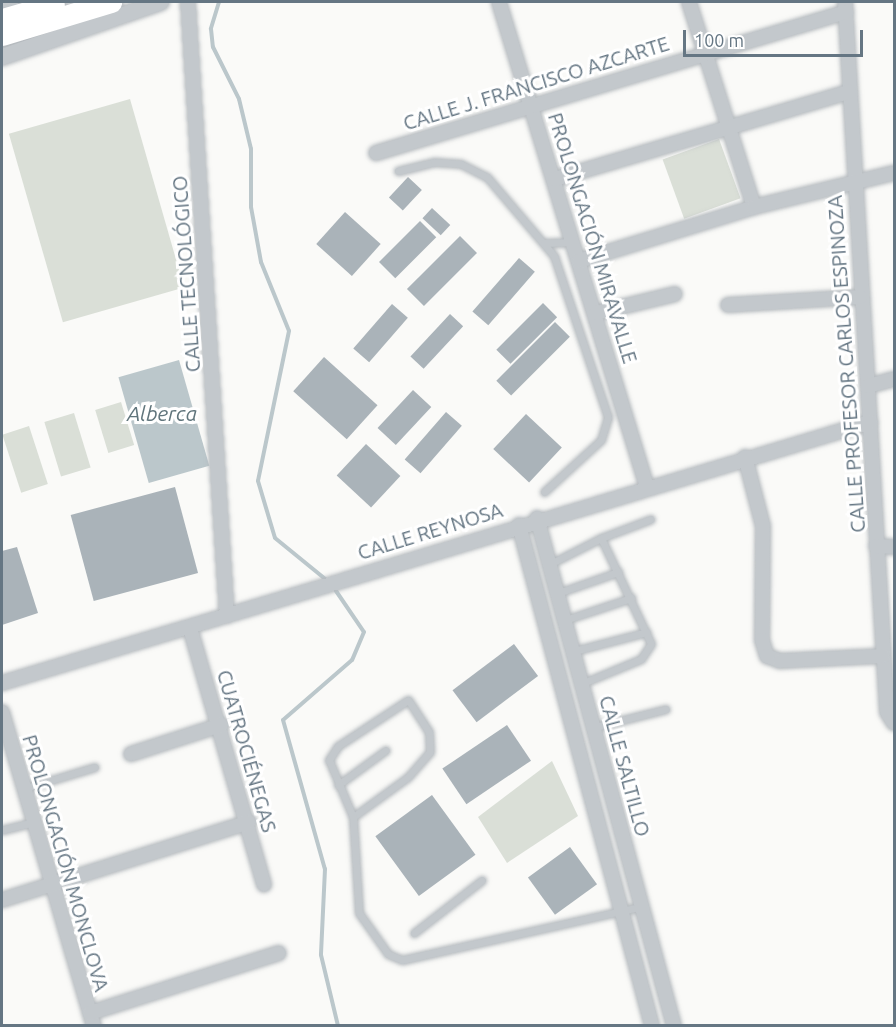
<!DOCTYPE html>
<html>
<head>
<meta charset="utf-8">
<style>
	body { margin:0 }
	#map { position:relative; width:896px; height:1027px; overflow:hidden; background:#fafaf8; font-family:Ubuntu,sans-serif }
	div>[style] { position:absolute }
	.green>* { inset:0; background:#dadfd7; transform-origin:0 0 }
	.water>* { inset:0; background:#bbc7cb; transform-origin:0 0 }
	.stream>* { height:4px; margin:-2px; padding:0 2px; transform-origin:2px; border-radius:2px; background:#bbc7cb }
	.building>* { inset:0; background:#aab3b9; transform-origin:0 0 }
	.roads { filter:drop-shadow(0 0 2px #b5babe) drop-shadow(0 0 2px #b5babe) }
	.service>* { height:7px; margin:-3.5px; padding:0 3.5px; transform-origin:3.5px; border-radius:3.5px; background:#c3c8cc }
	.minor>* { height:14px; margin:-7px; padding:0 7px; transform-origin:7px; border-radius:7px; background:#c3c8cc }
	.tertiary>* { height:16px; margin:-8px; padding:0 8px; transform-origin:8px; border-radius:8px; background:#c3c8cc }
	.primary>* { height:21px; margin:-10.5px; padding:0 10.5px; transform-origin:10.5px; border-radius:10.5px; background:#fff }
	span { translate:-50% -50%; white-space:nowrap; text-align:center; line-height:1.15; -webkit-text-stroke:6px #fff; paint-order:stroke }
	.street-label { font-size:20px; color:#657683 }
	.water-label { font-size:21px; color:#60757c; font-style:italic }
	.frame { position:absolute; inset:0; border:3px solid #657683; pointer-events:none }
	.scale { position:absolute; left:683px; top:30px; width:180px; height:27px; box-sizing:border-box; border:3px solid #657683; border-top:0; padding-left:8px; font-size:18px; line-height:21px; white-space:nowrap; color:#657683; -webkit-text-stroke:4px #fff; paint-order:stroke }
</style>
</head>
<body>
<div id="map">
	<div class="green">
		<div style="left:130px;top:99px;width:196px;height:126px;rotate:74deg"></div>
		<div style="left:719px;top:139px;width:63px;height:60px;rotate:70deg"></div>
		<div style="left:121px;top:402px;width:45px;height:27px;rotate:73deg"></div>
		<div style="left:74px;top:413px;width:57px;height:31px;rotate:73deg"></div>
		<div style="left:29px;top:426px;width:61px;height:28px;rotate:72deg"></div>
		<div style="clip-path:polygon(552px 761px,578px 816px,507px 863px,478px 817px)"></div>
	</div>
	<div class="water">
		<div style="left:179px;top:360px;width:110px;height:63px;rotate:74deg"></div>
	</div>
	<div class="stream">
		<div style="left:219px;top:2px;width:28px;rotate:107deg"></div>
		<div style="left:211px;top:29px;width:18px;rotate:84deg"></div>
		<div style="left:213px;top:47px;width:58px;rotate:63.4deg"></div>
		<div style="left:239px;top:99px;width:51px;rotate:76.5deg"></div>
		<div style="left:251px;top:149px;width:58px;rotate:90deg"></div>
		<div style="left:251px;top:207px;width:56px;rotate:79.7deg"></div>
		<div style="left:261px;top:262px;width:74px;rotate:67.9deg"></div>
		<div style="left:289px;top:331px;width:153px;rotate:101.7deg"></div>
		<div style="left:258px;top:481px;width:59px;rotate:73.4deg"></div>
		<div style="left:275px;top:538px;width:70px;rotate:39.2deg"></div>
		<div style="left:334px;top:588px;width:53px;rotate:55.7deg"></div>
		<div style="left:364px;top:632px;width:30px;rotate:113deg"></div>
		<div style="left:352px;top:660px;width:91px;rotate:139deg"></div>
		<div style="left:283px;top:720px;width:155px;rotate:74.3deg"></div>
		<div style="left:325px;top:869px;width:86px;rotate:92.7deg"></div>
		<div style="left:321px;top:955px;width:73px;rotate:76.5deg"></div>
	</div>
	<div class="building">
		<div style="left:408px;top:177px;width:19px;height:28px;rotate:43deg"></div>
		<div style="left:432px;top:208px;width:25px;height:14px;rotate:43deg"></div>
		<div style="left:345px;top:212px;width:48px;height:43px;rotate:42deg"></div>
		<div style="left:420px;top:221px;width:23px;height:58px;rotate:45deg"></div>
		<div style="left:460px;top:236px;width:24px;height:75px;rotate:45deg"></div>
		<div style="left:519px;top:258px;width:21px;height:71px;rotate:41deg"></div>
		<div style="left:543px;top:303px;width:20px;height:66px;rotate:45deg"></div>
		<div style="left:392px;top:304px;width:21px;height:59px;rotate:41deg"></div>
		<div style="left:450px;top:314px;width:18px;height:58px;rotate:43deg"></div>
		<div style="left:555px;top:322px;width:21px;height:83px;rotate:45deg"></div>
		<div style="left:324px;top:357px;width:72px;height:46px;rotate:42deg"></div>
		<div style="left:413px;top:390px;width:25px;height:52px;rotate:43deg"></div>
		<div style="left:446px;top:412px;width:21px;height:63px;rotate:41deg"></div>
		<div style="left:526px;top:414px;width:49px;height:48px;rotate:43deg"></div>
		<div style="left:366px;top:444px;width:47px;height:43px;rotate:43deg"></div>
		<div style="left:175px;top:487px;width:89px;height:108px;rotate:75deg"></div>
		<div style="clip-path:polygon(17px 547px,38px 613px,2px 625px,2px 551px)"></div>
		<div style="left:514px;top:644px;width:40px;height:77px;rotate:53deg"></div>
		<div style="left:507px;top:725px;width:43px;height:78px;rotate:56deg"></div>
		<div style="left:432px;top:795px;width:74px;height:70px;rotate:54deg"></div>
		<div style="left:570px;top:847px;width:46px;height:52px;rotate:54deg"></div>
	</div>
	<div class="roads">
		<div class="service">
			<div style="left:398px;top:171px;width:37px;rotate:-14deg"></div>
			<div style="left:434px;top:162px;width:27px;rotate:4deg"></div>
			<div style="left:461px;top:164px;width:29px;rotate:27deg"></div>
			<div style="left:487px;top:177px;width:104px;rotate:49.7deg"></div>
			<div style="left:554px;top:256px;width:170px;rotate:71.5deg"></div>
			<div style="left:608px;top:417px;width:24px;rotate:107deg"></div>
			<div style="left:601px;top:440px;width:77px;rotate:137.6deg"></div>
			<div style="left:544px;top:243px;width:30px;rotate:-2deg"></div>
			<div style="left:601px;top:538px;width:53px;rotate:-20.8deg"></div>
			<div style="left:550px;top:564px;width:57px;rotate:-27deg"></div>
			<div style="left:601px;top:538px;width:117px;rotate:64.7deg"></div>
			<div style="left:651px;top:644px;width:18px;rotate:124deg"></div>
			<div style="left:641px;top:659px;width:63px;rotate:157.5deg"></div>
			<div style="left:558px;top:593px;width:64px;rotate:-19.3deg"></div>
			<div style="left:565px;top:620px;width:70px;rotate:-18.4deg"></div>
			<div style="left:574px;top:651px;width:75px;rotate:-14.6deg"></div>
			<div style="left:595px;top:727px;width:73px;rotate:-14.2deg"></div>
			<div style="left:338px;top:785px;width:59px;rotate:-36.1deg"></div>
			<div style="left:22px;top:789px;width:76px;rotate:-16.8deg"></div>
			<div style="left:353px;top:817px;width:68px;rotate:-36deg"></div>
			<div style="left:408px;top:777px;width:33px;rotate:-49deg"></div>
			<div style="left:430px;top:752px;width:20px;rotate:-93deg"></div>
			<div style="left:429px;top:732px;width:38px;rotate:-123deg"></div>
			<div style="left:408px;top:700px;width:84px;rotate:146.7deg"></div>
			<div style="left:338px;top:746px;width:17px;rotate:123deg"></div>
			<div style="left:329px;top:760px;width:62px;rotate:67.2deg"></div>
			<div style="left:353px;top:817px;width:96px;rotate:86.4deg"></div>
			<div style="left:359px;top:913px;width:50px;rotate:54.7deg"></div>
			<div style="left:388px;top:954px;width:15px;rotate:23deg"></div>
			<div style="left:402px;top:960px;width:247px;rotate:-12.6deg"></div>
			<div style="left:2px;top:830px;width:32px;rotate:-14deg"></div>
			<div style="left:414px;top:933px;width:86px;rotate:-37.9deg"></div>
		</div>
		<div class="minor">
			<div style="left:188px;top:2px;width:615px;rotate:86.37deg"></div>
			<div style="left:499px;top:2px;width:507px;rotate:73.03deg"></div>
			<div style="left:689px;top:2px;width:215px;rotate:72.4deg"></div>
			<div style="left:845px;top:2px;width:711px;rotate:86.61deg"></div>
			<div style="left:887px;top:712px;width:13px;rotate:58deg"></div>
			<div style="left:376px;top:153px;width:491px;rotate:-16.7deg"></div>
			<div style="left:555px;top:179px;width:307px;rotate:-16.5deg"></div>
			<div style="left:579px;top:261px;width:183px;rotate:-17.1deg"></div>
			<div style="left:754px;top:207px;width:144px;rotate:-13.7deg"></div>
			<div style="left:728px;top:305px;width:132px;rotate:-3.5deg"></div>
			<div style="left:596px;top:313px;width:81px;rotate:-13.5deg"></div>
			<div style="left:868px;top:386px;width:27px;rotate:-15deg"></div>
			<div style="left:745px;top:457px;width:71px;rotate:75.4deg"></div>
			<div style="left:763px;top:526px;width:114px;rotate:90.5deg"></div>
			<div style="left:762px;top:640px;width:17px;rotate:73deg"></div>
			<div style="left:767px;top:656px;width:14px;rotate:21deg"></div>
			<div style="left:780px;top:661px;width:103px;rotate:-2.8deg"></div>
			<div style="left:537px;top:518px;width:526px;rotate:74.91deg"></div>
			<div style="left:519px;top:525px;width:518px;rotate:75.13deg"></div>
			<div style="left:876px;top:546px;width:18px;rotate:3deg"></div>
			<div style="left:190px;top:628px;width:267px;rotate:73.9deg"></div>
			<div style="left:2px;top:683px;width:907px;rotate:-16.72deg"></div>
			<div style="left:2px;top:712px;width:327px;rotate:73.7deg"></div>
			<div style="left:131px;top:754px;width:95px;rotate:-17.9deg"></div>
			<div style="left:2px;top:900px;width:259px;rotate:-17.5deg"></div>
			<div style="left:90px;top:1013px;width:198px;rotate:-17.6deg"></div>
		</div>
		<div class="tertiary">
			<div style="left:2px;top:4px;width:9px;rotate:-13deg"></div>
			<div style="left:2px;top:57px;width:168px;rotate:-19.1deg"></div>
		</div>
		<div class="primary">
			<div style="left:2px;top:19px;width:54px;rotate:-16.1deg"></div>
			<div style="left:2px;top:35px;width:114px;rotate:-16.8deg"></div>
		</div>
	</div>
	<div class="street-label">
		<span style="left:536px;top:83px;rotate:-17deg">CALLE J. FRANCISCO AZCARTE</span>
		<span style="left:593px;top:238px;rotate:73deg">PROLONGACIÓN MIRAVALLE</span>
		<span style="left:186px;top:274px;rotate:-94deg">CALLE TECNOLÓGICO</span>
		<span style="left:846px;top:364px;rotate:-94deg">CALLE PROFESOR CARLOS ESPINOZA</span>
		<span style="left:430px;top:531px;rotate:-17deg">CALLE REYNOSA</span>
		<span style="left:247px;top:751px;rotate:74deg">CUATROCIÉNEGAS</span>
		<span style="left:625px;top:766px;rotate:75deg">CALLE SALTILLO</span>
		<span style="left:66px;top:863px;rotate:74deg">PROLONGACIÓN MONCLOVA</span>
	</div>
	<div class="water-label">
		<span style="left:162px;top:413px">Alberca</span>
	</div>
	<div class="frame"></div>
	<div class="scale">100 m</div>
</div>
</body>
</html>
